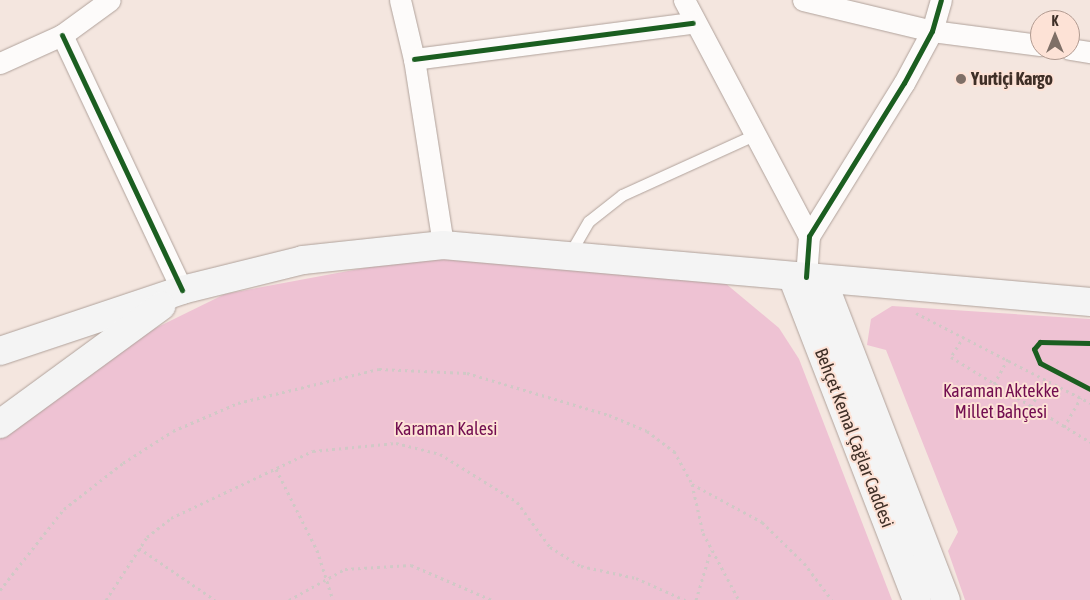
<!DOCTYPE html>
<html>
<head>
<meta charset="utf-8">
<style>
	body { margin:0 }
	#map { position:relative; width:1090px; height:600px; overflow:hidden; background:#f4e6df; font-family:"Asap Condensed",sans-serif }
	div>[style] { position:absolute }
	.green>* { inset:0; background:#eec2d3 }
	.path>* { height:3px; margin-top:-1.5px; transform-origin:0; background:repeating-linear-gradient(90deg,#d0c9c6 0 2.5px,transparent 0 6.5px) }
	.roads { filter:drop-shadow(0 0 1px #b0a29b) drop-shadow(0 0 1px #b0a29b) }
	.service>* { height:11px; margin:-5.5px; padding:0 5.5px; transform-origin:5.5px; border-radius:5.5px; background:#fdfbfa }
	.minor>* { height:21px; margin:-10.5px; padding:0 10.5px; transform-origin:10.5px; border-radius:10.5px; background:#fdfbfa }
	.secondary>* { height:28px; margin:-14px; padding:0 14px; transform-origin:14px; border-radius:14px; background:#f4f4f4 }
	.cycleway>* { height:5px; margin:-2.5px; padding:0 2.5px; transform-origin:2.5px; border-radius:2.5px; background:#1b5e20 }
	.dots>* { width:14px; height:14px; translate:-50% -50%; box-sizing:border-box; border:2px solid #fde2d6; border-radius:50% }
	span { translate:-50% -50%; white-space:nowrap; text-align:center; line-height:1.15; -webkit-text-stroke:4px #fde2d6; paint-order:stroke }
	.poi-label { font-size:18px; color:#3f2f27; font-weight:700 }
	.left { translate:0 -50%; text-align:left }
	.park-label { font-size:18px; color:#720d50 }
	.street-label { font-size:18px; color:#3f2f27 }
	.north { position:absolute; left:1030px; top:10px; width:50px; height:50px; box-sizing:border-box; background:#fde2d6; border:1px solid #b19a90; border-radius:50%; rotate:0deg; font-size:14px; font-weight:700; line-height:20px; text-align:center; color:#3f2f27 }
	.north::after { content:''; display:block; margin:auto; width:18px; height:22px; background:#7e6f67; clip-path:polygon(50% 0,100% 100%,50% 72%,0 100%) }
</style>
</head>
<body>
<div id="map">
	<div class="green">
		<div style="clip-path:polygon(418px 258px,498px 260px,725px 283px,779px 328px,799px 359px,892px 600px,0 600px,0 437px,117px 347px,225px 294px)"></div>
		<div style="clip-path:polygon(892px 306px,1090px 319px,1090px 600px,965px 600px,948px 551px,958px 532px,886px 350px,867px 345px,871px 319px)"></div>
	</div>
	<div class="path">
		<div style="left:916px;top:313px;width:196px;rotate:27.3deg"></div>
		<div style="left:964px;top:336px;width:25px;rotate:122deg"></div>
		<div style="left:951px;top:357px;width:163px;rotate:31.4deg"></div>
		<div style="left:994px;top:384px;width:29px;rotate:-61deg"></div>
		<div style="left:1031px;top:407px;width:32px;rotate:-62deg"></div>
		<div style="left:1064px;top:427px;width:34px;rotate:-60deg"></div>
		<div style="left:276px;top:469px;width:91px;rotate:63.2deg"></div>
		<div style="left:317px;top:550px;width:52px;rotate:72.3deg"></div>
		<div style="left:692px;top:484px;width:50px;rotate:77.3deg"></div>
		<div style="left:703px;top:533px;width:76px;rotate:61.8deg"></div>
		<div style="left:139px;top:548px;width:92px;rotate:34.4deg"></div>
		<div style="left:0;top:590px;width:103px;rotate:-51.7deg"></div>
		<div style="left:64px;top:509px;width:75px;rotate:-37.9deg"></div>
		<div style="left:123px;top:463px;width:59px;rotate:-32.6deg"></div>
		<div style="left:173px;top:431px;width:71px;rotate:-23.3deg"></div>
		<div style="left:238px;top:403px;width:145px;rotate:-13.6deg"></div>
		<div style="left:379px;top:369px;width:88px;rotate:2.6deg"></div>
		<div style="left:467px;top:373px;width:148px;rotate:16.5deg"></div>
		<div style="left:609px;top:415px;width:41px;rotate:22.8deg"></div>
		<div style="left:647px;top:431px;width:34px;rotate:37deg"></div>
		<div style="left:674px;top:451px;width:38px;rotate:61deg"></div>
		<div style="left:692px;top:484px;width:80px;rotate:28.5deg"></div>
		<div style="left:762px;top:522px;width:59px;rotate:44.3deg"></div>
		<div style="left:804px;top:563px;width:46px;rotate:52.9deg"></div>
		<div style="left:106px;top:600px;width:75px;rotate:-56.9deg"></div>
		<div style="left:147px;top:537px;width:31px;rotate:-38deg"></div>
		<div style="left:171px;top:518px;width:157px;rotate:-25.3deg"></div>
		<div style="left:313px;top:451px;width:83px;rotate:-5.5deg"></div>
		<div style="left:396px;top:443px;width:45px;rotate:14deg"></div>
		<div style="left:440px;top:454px;width:91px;rotate:31.9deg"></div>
		<div style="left:517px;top:502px;width:56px;rotate:53.7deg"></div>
		<div style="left:550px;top:547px;width:36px;rotate:32deg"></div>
		<div style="left:581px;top:566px;width:56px;rotate:12.3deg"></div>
		<div style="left:636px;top:578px;width:54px;rotate:24.2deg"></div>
		<div style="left:289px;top:600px;width:64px;rotate:-29deg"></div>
		<div style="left:345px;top:569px;width:66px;rotate:-3.5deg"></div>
		<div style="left:411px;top:565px;width:88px;rotate:23.4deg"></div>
		<div style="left:696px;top:600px;width:52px;rotate:-73.3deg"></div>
	</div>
	<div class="roads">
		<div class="service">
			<div style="left:569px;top:255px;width:39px;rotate:-60deg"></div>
			<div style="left:589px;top:221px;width:42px;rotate:-38.2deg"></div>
			<div style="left:622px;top:195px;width:145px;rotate:-24.4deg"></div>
		</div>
		<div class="minor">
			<div style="left:400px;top:0;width:61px;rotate:76.7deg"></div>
			<div style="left:414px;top:59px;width:188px;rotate:81.1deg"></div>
			<div style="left:684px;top:0;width:267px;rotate:62.1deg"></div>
			<div style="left:803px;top:0;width:133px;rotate:13.5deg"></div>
			<div style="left:932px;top:31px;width:109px;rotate:7.4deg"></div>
			<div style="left:62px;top:35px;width:282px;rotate:64.8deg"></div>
			<div style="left:1070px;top:49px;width:20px;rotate:9deg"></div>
			<div style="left:414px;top:59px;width:281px;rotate:-7.4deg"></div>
			<div style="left:0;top:63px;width:68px;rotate:-24.3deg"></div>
			<div style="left:62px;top:35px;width:59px;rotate:-36.1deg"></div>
			<div style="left:806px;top:277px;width:41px;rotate:-85.8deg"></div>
			<div style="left:809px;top:236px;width:180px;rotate:-58.2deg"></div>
			<div style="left:904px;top:83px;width:59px;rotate:-61.7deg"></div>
			<div style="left:932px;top:31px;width:32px;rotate:-74deg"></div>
		</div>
		<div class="secondary">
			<div style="left:792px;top:276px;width:347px;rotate:68.9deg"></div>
			<div style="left:822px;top:279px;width:344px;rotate:68.9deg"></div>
			<div style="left:0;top:351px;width:192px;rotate:-18.5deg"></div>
			<div style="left:182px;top:290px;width:125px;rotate:-13.9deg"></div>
			<div style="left:303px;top:260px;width:141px;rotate:-6.1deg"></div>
			<div style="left:443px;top:245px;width:650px;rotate:5.03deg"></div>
			<div style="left:0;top:424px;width:200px;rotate:-36.2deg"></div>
		</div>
	</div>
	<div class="cycleway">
		<div style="left:62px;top:35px;width:282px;rotate:64.8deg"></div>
		<div style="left:414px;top:59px;width:281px;rotate:-7.4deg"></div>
		<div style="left:806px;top:277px;width:41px;rotate:-85.8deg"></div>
		<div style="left:809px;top:236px;width:180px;rotate:-58.2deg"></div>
		<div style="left:904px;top:83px;width:59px;rotate:-61.7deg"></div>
		<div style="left:932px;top:31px;width:32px;rotate:-74deg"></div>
		<div style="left:1090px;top:343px;width:50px;rotate:-178.9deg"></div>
		<div style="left:1040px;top:342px;width:9px;rotate:131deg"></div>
		<div style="left:1034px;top:349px;width:15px;rotate:67deg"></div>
		<div style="left:1040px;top:363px;width:56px;rotate:27.5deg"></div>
	</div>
	<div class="dots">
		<div style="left:961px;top:79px;background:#7e6f67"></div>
	</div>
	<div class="poi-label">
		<span class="left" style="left:971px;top:79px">Yurtiçi Kargo</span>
	</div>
	<div class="park-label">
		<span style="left:1001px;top:402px">Karaman Aktekke<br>Millet Bahçesi</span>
		<span style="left:446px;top:429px">Karaman Kalesi</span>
	</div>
	<div class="street-label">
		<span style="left:854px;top:438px;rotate:69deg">Behçet Kemal Çağlar Caddesi</span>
	</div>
	<div class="north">K</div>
</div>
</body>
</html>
